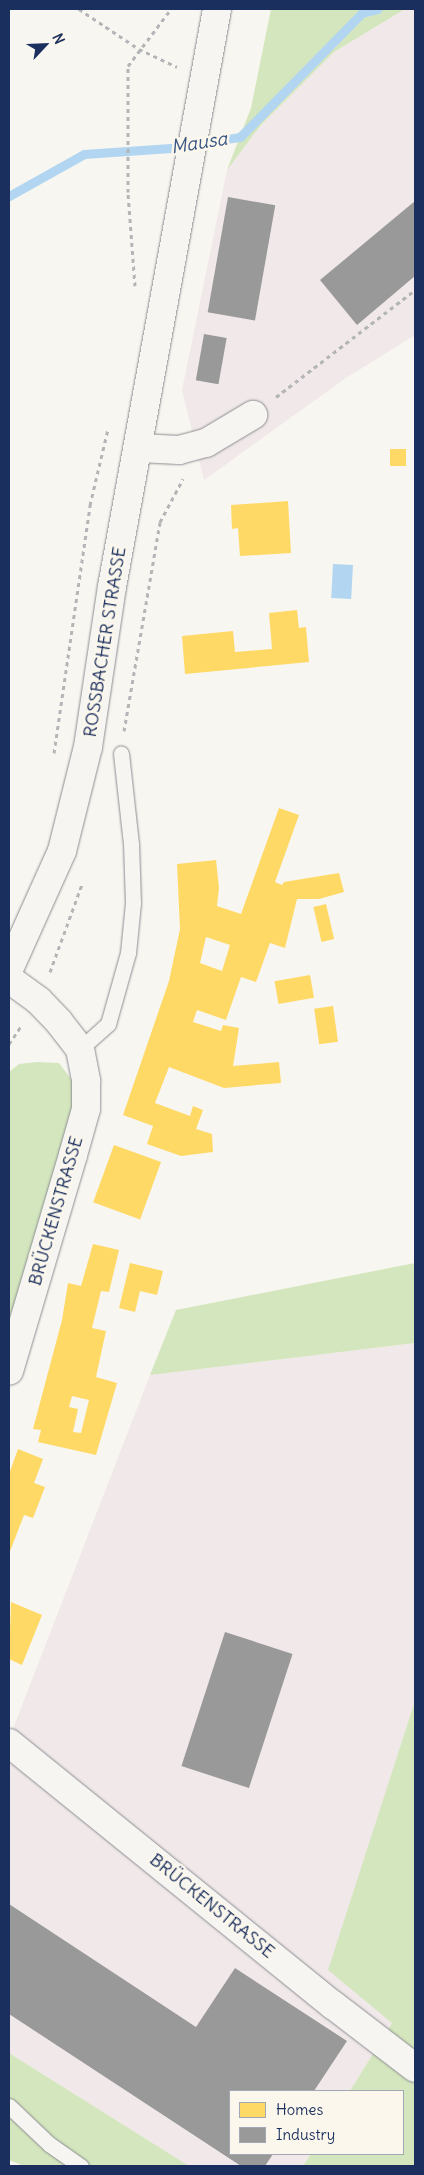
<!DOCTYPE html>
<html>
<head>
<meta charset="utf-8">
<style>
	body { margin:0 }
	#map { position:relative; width:424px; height:2175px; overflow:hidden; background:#f8f6f0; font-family:Delius,sans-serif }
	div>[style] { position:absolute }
	.built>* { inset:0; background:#f1e8e9 }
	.green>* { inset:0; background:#d4e6bd }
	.water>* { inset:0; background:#b2d6f1; transform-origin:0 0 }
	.homes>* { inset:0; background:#ffd966; transform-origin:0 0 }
	.industry>* { inset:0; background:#999; transform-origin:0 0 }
	.stream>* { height:9px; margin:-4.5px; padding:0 4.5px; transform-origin:4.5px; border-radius:4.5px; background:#b2d6f1 }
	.path>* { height:3px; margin-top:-1.5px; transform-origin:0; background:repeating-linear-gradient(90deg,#b3b5b7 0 4px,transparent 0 8px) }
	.roads { filter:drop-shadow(0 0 1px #8b8e94) drop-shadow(0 0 1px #8b8e94) }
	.lane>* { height:15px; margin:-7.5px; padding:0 7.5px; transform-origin:7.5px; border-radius:7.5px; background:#f6f5f1 }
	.street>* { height:28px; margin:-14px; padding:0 14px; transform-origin:14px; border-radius:14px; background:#f6f5f1 }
	.primary>* { height:28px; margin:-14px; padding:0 14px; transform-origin:14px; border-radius:14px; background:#f6f5f1 }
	span { translate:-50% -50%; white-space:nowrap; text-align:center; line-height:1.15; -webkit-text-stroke:5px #fbf7ec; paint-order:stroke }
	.street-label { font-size:18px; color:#1b2f5e }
	.water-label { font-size:19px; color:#395683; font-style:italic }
	.frame { position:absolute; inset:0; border:10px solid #1b2f5e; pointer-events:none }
	.legend { position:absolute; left:229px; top:2090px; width:175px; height:65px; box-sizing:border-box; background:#fbf7ec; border:1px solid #a1a7b3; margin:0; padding:6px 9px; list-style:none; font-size:15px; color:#1b2f5e }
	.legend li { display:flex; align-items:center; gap:10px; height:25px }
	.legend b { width:25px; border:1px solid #a1a7b3 }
	.north { position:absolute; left:20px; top:20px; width:50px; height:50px; -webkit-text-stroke:4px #fbf7ec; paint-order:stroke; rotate:65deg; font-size:14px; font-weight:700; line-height:20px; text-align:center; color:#1b2f5e }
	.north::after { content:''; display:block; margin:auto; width:18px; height:22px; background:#1b2f5e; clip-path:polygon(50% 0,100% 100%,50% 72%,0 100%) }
</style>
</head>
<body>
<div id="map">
	<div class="built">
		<div style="clip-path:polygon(405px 9px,415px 9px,415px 335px,346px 378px,204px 480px,182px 390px,227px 170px,261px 125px,334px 52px)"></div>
		<div style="clip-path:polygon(415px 1343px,415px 1701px,329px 1970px,392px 2023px,350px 2091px,230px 2091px,230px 2154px,311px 2154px,303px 2166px,189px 2166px,9px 2053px,9px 1739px,150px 1375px)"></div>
	</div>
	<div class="green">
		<div style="clip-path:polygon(271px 9px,405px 9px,334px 52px,261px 125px,227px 170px,251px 108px)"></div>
		<div style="clip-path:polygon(37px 1062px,59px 1063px,75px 1084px,82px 1141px,9px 1335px,9px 1072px,19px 1064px)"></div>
		<div style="clip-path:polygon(415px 1263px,415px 1343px,150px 1375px,176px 1310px)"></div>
		<div style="clip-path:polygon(415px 1701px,415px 2166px,303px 2166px,311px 2154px,403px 2154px,403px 2091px,350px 2091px,392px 2023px,328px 1970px)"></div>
		<div style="clip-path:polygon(9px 2053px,189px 2166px,24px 2166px,9px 2160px)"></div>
	</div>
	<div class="water">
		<div style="left:333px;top:564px;width:20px;height:34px;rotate:3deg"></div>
	</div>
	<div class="homes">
		<div style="left:390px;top:449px;width:16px;height:17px"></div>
		<div style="clip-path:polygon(288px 501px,291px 553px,240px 556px,238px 528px,232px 529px,231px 505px)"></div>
		<div style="clip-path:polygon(297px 610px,299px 628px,306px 627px,309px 662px,185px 674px,182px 636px,233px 631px,235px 652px,272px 649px,269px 613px)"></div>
		<div style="clip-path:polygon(evenodd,279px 808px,299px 815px,275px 882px,282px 885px,284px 882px,339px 873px,344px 892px,319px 899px,297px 899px,285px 948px,270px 943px,256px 982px,241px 977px,226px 1020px,197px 1010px,193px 1022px,221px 1031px,223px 1025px,239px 1028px,233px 1066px,279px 1062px,281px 1083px,224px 1088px,169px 1067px,155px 1103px,190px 1116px,193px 1106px,203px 1110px,196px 1129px,212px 1134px,213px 1152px,181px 1156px,147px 1144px,153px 1126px,123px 1115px,169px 981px,180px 929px,177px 864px,216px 860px,219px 888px,217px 906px,241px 914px,279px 808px,206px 937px,230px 945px,222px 971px,200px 963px,206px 937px)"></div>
		<div style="left:326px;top:904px;width:36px;height:13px;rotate:77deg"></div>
		<div style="left:310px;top:975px;width:23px;height:36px;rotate:80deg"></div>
		<div style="left:333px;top:1006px;width:36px;height:19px;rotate:82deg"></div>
		<div style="left:114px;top:1145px;width:50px;height:61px;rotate:20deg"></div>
		<div style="clip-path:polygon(evenodd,93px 1244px,119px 1250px,109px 1292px,101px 1291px,92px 1328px,106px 1331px,96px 1377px,117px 1383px,96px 1455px,38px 1442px,41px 1430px,33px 1429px,62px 1320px,68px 1283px,81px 1286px,93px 1244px,72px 1396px,89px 1400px,81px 1433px,73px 1432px,78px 1409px,69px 1407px,72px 1396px)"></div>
		<div style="clip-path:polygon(130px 1263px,163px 1271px,157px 1295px,140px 1291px,135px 1312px,119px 1308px)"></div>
		<div style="clip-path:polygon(18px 1449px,43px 1459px,34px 1483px,45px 1487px,33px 1518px,24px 1515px,9px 1554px,9px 1474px)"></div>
		<div style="clip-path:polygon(11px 1602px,42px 1615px,22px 1665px,9px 1659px)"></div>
	</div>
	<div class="industry">
		<div style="left:228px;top:197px;width:48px;height:117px;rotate:10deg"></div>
		<div style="clip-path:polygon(415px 201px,415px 276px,357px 325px,320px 280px)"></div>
		<div style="left:204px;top:334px;width:23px;height:47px;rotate:10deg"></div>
		<div style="left:225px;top:1632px;width:71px;height:141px;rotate:18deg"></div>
		<div style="clip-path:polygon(9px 1904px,196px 2027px,235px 1968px,347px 2041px,314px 2091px,230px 2091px,230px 2154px,273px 2154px,265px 2166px,241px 2166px,9px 2014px)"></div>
	</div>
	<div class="stream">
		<div style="left:9px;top:196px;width:86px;rotate:-29.2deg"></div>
		<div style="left:84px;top:154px;width:87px;rotate:-3.9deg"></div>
		<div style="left:171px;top:148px;width:70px;rotate:-9.1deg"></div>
		<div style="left:240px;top:137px;width:174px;rotate:-45.5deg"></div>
		<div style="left:362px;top:13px;width:16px;rotate:-14deg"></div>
	</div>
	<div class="path">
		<div style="left:79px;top:9px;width:72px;rotate:33.7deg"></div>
		<div style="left:139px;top:49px;width:42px;rotate:25.3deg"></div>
		<div style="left:135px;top:286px;width:94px;rotate:-94.3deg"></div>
		<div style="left:128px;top:192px;width:126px;rotate:-90deg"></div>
		<div style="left:128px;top:66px;width:71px;rotate:-53deg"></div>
		<div style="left:276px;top:397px;width:175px;rotate:-37.6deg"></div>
		<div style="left:124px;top:731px;width:212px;rotate:-80.2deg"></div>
		<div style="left:160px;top:522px;width:49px;rotate:-61.9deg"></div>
		<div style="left:54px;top:753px;width:251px;rotate:-81.7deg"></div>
		<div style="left:90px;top:505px;width:78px;rotate:-76.7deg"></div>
		<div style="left:50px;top:972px;width:94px;rotate:-70deg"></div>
		<div style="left:9px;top:1044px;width:22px;rotate:-56deg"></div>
	</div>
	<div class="roads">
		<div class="lane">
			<div style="left:80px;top:1049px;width:38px;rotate:-42deg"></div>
			<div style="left:108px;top:1024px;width:74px;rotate:-74.3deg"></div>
			<div style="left:128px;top:953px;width:50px;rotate:-84.3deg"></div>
			<div style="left:133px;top:903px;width:59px;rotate:-91.9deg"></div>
			<div style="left:131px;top:844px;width:91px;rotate:-96.3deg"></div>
			<div style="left:9px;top:2106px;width:55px;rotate:43.5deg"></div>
			<div style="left:49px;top:2144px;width:39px;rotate:35deg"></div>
		</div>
		<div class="street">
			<div style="left:139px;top:448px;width:40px;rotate:2.9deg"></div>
			<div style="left:179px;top:450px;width:28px;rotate:-15deg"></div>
			<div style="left:206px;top:443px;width:55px;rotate:-30.8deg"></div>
			<div style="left:9px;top:979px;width:37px;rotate:36deg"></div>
			<div style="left:39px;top:1001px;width:29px;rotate:46deg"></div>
			<div style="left:59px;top:1022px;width:34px;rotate:52deg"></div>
			<div style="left:80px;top:1049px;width:33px;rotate:79deg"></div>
			<div style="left:86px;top:1081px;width:28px;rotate:90deg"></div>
			<div style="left:86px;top:1109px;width:48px;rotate:105.8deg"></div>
			<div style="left:73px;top:1155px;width:225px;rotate:106.5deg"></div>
			<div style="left:9px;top:1743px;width:417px;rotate:39deg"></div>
			<div style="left:333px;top:2005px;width:103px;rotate:37.5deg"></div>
		</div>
		<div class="primary">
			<div style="left:9px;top:969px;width:129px;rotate:-65.8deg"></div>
			<div style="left:62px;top:851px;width:107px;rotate:-76deg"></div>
			<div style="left:88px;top:747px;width:162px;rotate:-81.5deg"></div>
			<div style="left:112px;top:587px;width:587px;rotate:-79.7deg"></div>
		</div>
	</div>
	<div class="street-label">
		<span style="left:105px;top:642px;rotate:-81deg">ROSSBACHER STRASSE</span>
		<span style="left:56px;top:1211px;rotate:-74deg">BRÜCKENSTRASSE</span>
		<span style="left:212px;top:1906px;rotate:39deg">BRÜCKENSTRASSE</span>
	</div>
	<div class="water-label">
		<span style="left:199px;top:143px;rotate:-9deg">Mausa</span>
	</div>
	<div class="frame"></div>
	<ul class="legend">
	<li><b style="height:14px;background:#ffd966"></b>Homes</li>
	<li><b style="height:14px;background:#999"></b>Industry</li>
	</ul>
	<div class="north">N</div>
</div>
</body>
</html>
